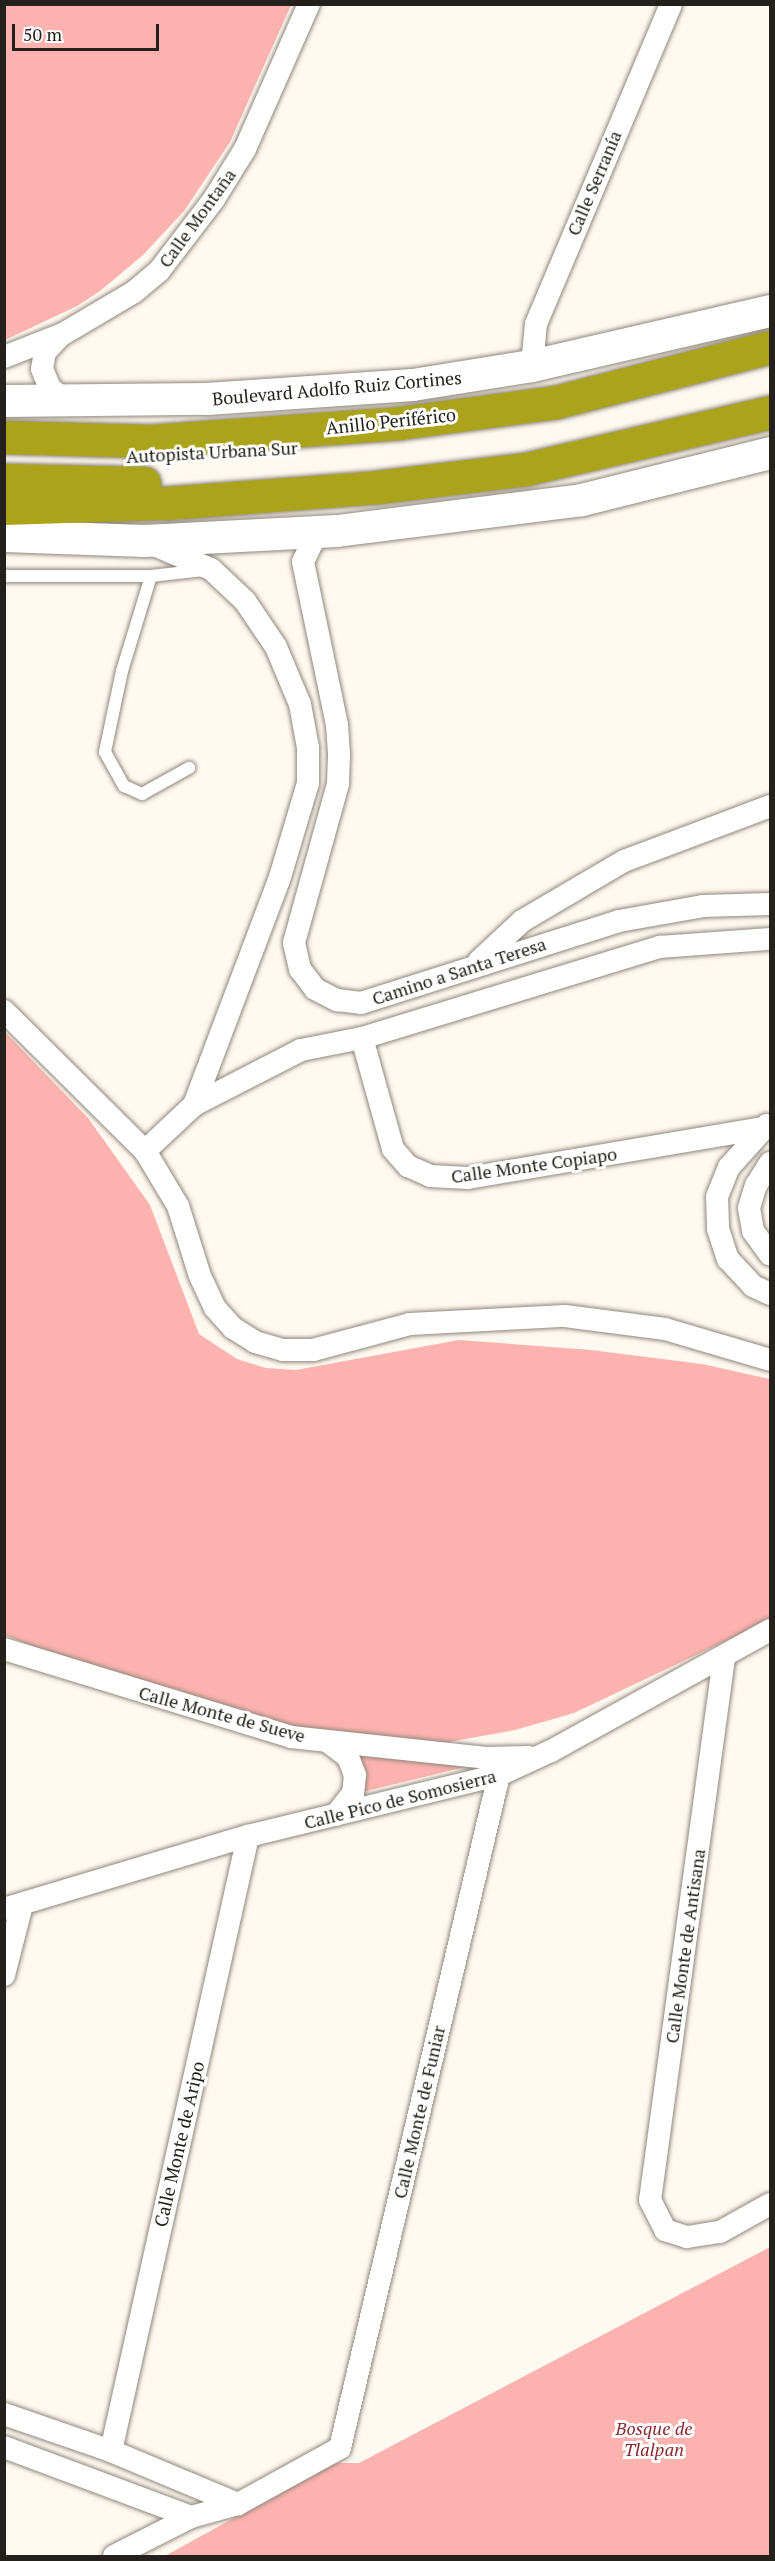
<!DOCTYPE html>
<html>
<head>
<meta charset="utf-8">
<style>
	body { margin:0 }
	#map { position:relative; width:775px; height:2561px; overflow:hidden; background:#fef9f1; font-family:"PT Serif",serif }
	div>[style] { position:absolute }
	.green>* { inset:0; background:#fcb2ae }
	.roads { filter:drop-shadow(0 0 2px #8f877c) drop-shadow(0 0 2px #8f877c) }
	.service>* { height:12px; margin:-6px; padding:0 6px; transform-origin:6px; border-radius:6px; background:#fff }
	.minor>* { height:22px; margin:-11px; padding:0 11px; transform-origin:11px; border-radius:11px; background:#fff }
	.secondary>* { height:32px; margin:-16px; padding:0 16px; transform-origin:16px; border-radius:16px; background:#fff }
	.motorway>* { height:33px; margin:-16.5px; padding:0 16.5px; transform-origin:16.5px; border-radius:16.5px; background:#aba319 }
	span { translate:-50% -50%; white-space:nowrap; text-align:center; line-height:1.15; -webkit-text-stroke:6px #fff; paint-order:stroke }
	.street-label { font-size:18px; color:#24211c }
	.park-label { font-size:18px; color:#8a282c; font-style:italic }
	.frame { position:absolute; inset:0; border:6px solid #24211c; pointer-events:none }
	.scale { position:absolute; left:12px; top:24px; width:147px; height:27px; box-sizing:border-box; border:3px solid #24211c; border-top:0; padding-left:8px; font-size:18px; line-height:21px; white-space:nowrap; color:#24211c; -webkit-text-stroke:4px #fff; paint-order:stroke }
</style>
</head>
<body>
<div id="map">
	<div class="green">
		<div style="clip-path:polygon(5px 4px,291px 5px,230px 142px,184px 211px,143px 255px,100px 291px,77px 306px,5px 340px)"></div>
		<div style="clip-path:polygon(4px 1031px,88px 1118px,150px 1205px,199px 1334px,237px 1359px,266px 1368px,296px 1370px,459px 1340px,591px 1350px,702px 1364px,770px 1379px,770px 1620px,574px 1713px,515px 1730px,443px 1743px,292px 1730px,63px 1659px,5px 1635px)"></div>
		<div style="clip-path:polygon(358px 1756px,469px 1766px,362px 1792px,367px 1775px)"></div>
		<div style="clip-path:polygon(770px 2247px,770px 2556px,165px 2556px,333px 2463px,359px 2463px)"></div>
	</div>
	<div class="roads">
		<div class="service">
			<div style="left:4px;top:576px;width:147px"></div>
			<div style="left:151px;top:576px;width:53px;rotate:-6.5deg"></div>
			<div style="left:151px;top:576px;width:99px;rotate:107deg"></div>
			<div style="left:122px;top:671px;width:83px;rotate:101.9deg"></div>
			<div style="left:105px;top:752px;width:39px;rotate:61deg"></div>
			<div style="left:124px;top:786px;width:20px;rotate:24deg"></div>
			<div style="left:142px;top:794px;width:54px;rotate:-29deg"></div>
		</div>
		<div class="minor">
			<div style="left:60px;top:336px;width:22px;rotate:133deg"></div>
			<div style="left:45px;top:352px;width:17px;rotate:100deg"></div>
			<div style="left:42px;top:369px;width:21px;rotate:67deg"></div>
			<div style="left:50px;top:388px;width:19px;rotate:39deg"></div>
			<div style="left:4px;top:357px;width:63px;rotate:-21.3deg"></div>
			<div style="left:63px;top:334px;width:82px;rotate:-30.6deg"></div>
			<div style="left:134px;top:292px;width:33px;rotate:-40deg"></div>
			<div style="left:159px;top:271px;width:91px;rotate:-52.6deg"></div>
			<div style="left:214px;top:199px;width:59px;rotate:-58.2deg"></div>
			<div style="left:245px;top:149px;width:158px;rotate:-66.2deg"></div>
			<div style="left:532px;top:366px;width:42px;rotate:-84.6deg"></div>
			<div style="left:536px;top:324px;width:347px;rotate:-67.1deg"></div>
			<div style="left:330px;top:533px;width:17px;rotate:159deg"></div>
			<div style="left:314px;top:539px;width:25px;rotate:116deg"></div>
			<div style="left:303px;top:562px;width:167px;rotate:78.2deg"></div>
			<div style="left:337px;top:725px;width:30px;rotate:86deg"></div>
			<div style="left:339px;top:755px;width:29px;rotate:92deg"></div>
			<div style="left:338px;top:784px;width:165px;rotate:105.5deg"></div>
			<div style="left:294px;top:943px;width:27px;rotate:77deg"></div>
			<div style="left:300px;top:969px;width:25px;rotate:53deg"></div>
			<div style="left:315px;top:989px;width:25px;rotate:27deg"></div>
			<div style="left:337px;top:1000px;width:24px;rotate:7deg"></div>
			<div style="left:361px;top:1003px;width:271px;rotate:-17.6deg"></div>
			<div style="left:619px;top:921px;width:85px;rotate:-10.1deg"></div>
			<div style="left:703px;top:906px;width:67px;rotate:-1.7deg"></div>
			<div style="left:152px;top:544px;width:64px;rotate:23deg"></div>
			<div style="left:211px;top:569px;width:47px;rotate:43.3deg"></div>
			<div style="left:245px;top:601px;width:55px;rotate:56deg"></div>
			<div style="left:276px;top:647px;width:62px;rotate:67.2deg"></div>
			<div style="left:300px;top:704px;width:45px;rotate:79.7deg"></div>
			<div style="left:308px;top:748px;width:35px;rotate:90deg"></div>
			<div style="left:308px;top:783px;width:101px;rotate:106.6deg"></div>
			<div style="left:279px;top:880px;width:241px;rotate:110.7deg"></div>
			<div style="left:479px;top:961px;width:59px;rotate:-42.9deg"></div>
			<div style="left:522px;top:921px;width:118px;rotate:-30.5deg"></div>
			<div style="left:624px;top:861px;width:156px;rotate:-20.6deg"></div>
			<div style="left:4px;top:1011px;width:199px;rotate:44.8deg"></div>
			<div style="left:145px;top:1151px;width:64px;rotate:59deg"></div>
			<div style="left:178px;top:1206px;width:73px;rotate:72.6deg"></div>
			<div style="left:200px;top:1276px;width:35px;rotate:65deg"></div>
			<div style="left:215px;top:1308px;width:27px;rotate:48deg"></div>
			<div style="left:233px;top:1328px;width:26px;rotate:32deg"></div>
			<div style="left:255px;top:1342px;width:29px;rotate:16deg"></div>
			<div style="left:283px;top:1350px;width:30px"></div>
			<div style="left:313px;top:1350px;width:100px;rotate:-15deg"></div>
			<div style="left:410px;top:1324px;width:155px;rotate:-3deg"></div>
			<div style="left:565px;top:1316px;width:101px;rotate:7.4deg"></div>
			<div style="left:665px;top:1329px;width:109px;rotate:16.4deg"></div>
			<div style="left:362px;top:1038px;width:115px;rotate:74.4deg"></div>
			<div style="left:393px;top:1149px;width:23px;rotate:49deg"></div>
			<div style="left:408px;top:1166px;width:24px;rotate:24deg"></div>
			<div style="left:430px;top:1176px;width:38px;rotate:3deg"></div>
			<div style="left:468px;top:1178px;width:300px;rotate:-9.6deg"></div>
			<div style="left:767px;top:1125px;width:57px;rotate:132.1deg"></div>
			<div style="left:729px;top:1167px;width:32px;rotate:112deg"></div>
			<div style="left:717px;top:1197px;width:32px;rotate:88deg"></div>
			<div style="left:718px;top:1229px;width:32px;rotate:72deg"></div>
			<div style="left:728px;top:1259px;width:37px;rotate:47deg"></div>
			<div style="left:753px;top:1286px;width:19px;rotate:25deg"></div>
			<div style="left:145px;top:1151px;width:67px;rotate:-43.2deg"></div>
			<div style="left:194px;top:1105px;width:120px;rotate:-27.2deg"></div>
			<div style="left:301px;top:1050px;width:62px;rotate:-11.1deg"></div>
			<div style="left:362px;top:1038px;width:312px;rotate:-17deg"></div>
			<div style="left:660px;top:947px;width:110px;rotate:-4.2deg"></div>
			<div style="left:770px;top:1163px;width:26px;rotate:122deg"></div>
			<div style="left:756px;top:1185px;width:24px;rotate:107deg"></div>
			<div style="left:749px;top:1208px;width:23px;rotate:80deg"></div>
			<div style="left:753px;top:1231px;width:29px;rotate:54deg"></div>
			<div style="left:4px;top:1649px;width:300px;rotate:17deg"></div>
			<div style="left:291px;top:1737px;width:196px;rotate:6.1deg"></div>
			<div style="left:486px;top:1758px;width:43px;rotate:-1.3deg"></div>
			<div style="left:724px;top:1658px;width:547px;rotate:97.77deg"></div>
			<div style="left:650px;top:2200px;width:34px;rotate:63deg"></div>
			<div style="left:665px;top:2230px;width:23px;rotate:18deg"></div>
			<div style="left:687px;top:2237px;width:33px;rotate:-9deg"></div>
			<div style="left:720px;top:2232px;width:57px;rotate:-29.2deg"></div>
			<div style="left:327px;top:1741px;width:26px;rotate:37deg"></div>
			<div style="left:348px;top:1757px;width:19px;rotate:69deg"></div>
			<div style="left:355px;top:1775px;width:18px;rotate:96deg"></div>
			<div style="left:353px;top:1793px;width:28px;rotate:128deg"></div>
			<div style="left:4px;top:1909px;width:255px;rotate:-16.7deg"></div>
			<div style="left:248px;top:1836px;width:258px;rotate:-13.7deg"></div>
			<div style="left:499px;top:1775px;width:57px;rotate:-24.8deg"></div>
			<div style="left:551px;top:1751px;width:250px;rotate:-28.9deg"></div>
			<div style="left:4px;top:1975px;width:72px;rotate:-75.6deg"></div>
			<div style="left:4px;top:2414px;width:113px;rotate:19.1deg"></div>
			<div style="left:111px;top:2451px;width:138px;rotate:22.7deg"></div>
			<div style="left:4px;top:2447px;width:200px;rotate:20.5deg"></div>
			<div style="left:111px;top:2451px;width:630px;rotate:-77.44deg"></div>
			<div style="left:114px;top:2556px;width:86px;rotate:-26.9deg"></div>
			<div style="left:191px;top:2517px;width:49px;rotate:-15.5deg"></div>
			<div style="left:238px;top:2504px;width:116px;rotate:-28.8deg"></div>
			<div style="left:340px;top:2448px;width:692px;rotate:-76.71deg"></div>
		</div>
		<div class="secondary">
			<div style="left:4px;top:401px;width:203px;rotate:-0.6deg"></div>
			<div style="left:207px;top:399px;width:206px;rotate:-3.9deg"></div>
			<div style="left:413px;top:385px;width:121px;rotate:-9.1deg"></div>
			<div style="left:532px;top:366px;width:244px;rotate:-13deg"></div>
			<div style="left:4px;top:536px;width:141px;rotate:2deg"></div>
			<div style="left:145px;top:541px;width:192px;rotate:-3deg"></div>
			<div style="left:337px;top:531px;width:247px;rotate:-7.2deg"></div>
			<div style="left:582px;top:500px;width:194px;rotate:-14deg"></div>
		</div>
		<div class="motorway">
			<div style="left:4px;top:437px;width:146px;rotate:1.6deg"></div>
			<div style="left:150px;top:441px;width:250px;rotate:-4.1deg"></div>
			<div style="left:399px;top:423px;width:158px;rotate:-7.6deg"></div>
			<div style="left:556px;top:402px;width:221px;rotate:-14.4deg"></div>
			<div style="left:4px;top:480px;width:140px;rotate:1.2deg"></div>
			<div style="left:4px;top:508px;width:163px;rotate:-1.8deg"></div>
			<div style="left:167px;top:503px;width:212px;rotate:-4.3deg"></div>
			<div style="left:378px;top:487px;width:149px;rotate:-6.9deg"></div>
			<div style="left:526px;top:469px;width:251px;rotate:-13.1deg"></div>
		</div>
	</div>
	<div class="street-label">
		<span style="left:594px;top:183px;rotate:-67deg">Calle Serranía</span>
		<span style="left:197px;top:218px;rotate:-54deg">Calle Montaña</span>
		<span style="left:337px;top:388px;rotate:-5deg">Boulevard Adolfo Ruiz Cortines</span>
		<span style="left:391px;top:421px;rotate:-6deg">Anillo Periférico</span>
		<span style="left:212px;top:452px;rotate:-3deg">Autopista Urbana Sur</span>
		<span style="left:459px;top:971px;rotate:-18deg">Camino a Santa Teresa</span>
		<span style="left:534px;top:1165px;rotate:-8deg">Calle Monte Copiapo</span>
		<span style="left:222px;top:1714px;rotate:15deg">Calle Monte de Sueve</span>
		<span style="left:400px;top:1799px;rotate:-14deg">Calle Pico de Somosierra</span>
		<span style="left:685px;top:1946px;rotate:-82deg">Calle Monte de Antisana</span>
		<span style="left:419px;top:2112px;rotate:-77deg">Calle Monte de Funiar</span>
		<span style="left:179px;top:2144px;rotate:-77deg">Calle Monte de Aripo</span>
	</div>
	<div class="park-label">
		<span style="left:654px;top:2439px">Bosque de<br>Tlalpan</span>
	</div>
	<div class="frame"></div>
	<div class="scale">50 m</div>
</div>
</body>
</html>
